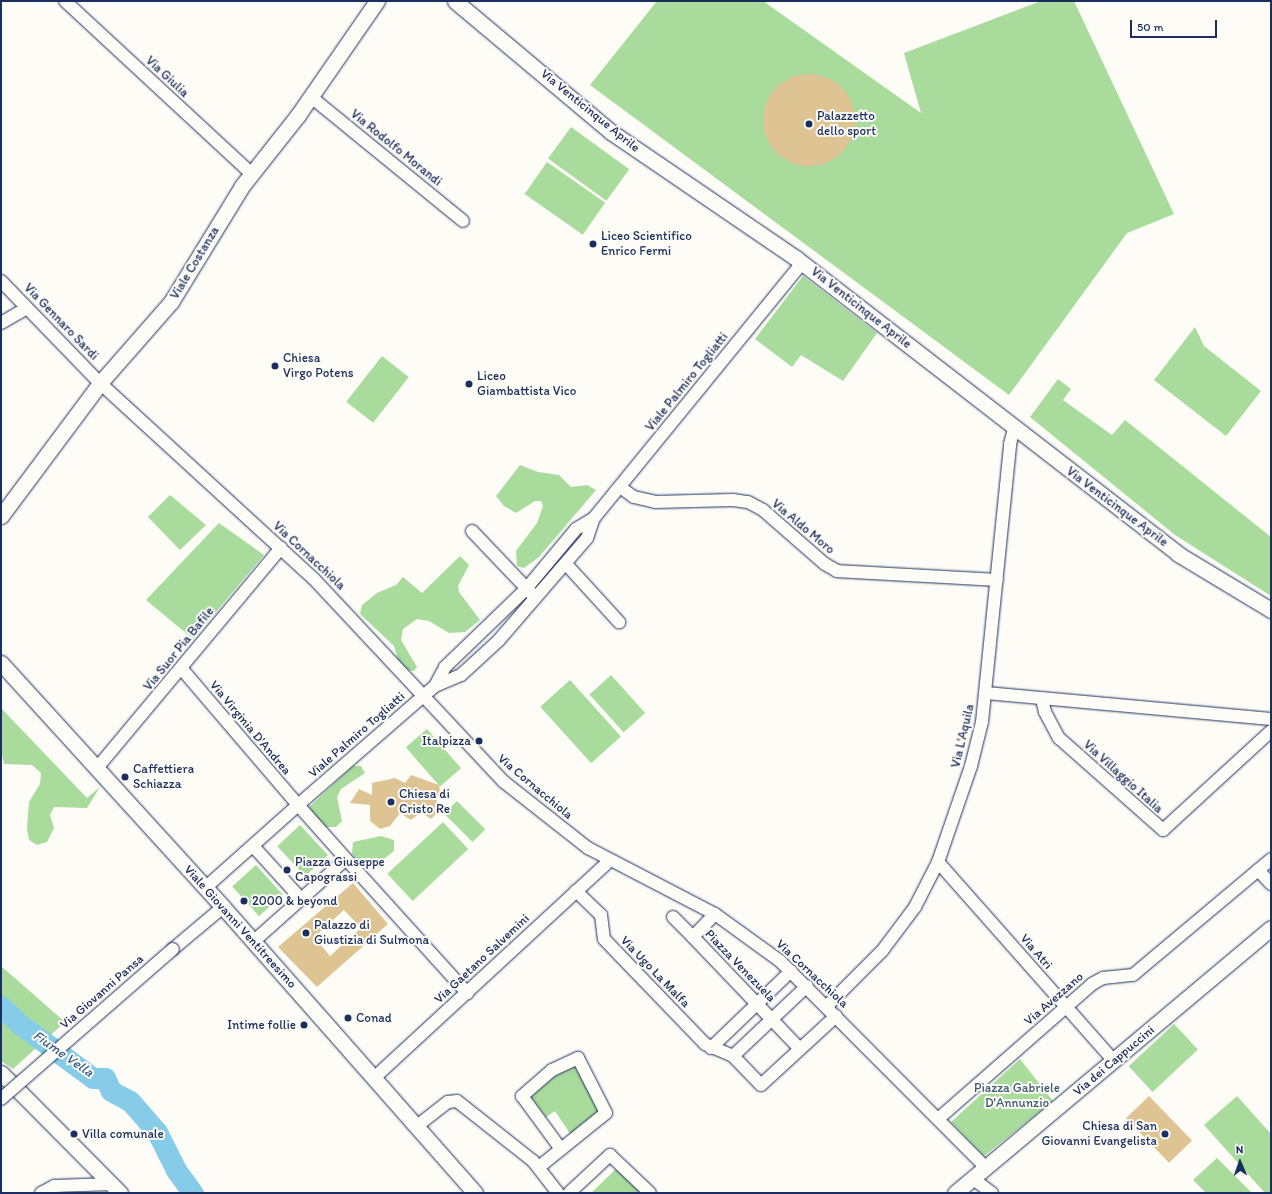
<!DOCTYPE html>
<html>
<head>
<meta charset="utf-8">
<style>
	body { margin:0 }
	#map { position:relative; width:1272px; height:1194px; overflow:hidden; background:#fdfcf7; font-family:Itim,sans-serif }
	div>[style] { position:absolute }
	.green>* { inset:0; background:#a9db9d; transform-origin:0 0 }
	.river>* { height:21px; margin:-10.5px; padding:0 10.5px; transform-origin:10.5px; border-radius:10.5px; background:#86cce8 }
	.building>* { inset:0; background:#dec393; transform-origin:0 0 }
	.round { border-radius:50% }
	.roads { filter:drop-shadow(0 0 1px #1b2f5e) drop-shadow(0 0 1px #1b2f5e) }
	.minor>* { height:12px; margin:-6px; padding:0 6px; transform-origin:6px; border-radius:6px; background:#fdfcf7 }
	.tertiary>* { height:15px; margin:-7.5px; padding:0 7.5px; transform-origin:7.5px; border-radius:7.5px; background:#fdfcf7 }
	.bridges { filter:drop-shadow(0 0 1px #1b2f5e) drop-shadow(0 0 1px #1b2f5e) }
	.minor-bridge>* { height:12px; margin:-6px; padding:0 6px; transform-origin:6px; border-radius:6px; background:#fdfcf7 }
	.dots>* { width:11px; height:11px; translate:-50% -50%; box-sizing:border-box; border:2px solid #fdfcf7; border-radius:50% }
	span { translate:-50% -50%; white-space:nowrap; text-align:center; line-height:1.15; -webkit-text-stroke:4px #fdfcf7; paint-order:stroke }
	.street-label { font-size:13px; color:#1b2f5e }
	.poi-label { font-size:13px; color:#1b2f5e }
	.left { translate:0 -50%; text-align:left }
	.right { translate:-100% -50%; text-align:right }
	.park-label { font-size:13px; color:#3e5a6e }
	.water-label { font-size:14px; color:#3b5e87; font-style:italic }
	.frame { position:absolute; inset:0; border:2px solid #1b2f5e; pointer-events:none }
	.north { position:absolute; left:1220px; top:1142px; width:40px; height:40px; -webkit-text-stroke:3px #fdfcf7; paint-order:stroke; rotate:358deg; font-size:11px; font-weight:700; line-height:16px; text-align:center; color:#1b2f5e }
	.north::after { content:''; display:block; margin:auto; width:14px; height:18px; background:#1b2f5e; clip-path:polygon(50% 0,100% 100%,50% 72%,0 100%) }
	.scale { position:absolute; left:1130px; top:20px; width:87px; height:18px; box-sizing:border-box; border:2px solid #1b2f5e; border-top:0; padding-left:5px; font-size:12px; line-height:14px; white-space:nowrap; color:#1b2f5e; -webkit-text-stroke:3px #fdfcf7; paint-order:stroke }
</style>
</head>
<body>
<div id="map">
	<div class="green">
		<div style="clip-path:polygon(657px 1px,763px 1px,921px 113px,904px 53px,1041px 1px,1074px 1px,1174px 214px,1127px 233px,1009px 395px,590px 85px)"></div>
		<div style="left:571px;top:127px;width:72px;height:39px;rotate:36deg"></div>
		<div style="left:547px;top:162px;width:71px;height:39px;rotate:35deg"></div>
		<div style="clip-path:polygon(803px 276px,877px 333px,843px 381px,801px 355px,792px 367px,755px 339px)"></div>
		<div style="clip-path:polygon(1195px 327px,1204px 346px,1261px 391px,1226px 436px,1154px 380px)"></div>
		<div style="left:382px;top:356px;width:34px;height:58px;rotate:38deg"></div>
		<div style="clip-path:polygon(1058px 379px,1071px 389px,1063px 400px,1112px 435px,1125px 420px,1271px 537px,1271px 596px,1175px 535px,1030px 417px)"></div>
		<div style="clip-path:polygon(520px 465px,538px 472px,559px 475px,571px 487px,587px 485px,596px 490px,539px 557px,524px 568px,517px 566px,516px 551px,537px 523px,543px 506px,541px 501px,535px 501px,516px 513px,504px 506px,496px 496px)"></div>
		<div style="clip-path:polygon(170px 495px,206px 525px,180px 550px,148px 517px)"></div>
		<div style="clip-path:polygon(219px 523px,264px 555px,193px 639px,146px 600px)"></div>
		<div style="clip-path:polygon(460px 556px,469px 565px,458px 586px,459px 592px,480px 620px,465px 632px,449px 633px,429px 621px,417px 619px,403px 629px,401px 640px,417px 667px,414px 671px,406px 670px,399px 663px,394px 646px,360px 614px,362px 605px,377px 593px,396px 585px,403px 577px,422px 593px)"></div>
		<div style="left:611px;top:675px;width:51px;height:29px;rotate:48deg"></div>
		<div style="left:570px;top:680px;width:76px;height:40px;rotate:48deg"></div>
		<div style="clip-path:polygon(1px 708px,87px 798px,100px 787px,87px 808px,54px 807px,50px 815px,54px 828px,47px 842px,37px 845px,29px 840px,27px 828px,29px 802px,40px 784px,41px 773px,32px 765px,4px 764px,1px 750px)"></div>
		<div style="left:427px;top:729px;width:52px;height:28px;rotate:49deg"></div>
		<div style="clip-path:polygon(353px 766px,361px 766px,365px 773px,341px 789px,337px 797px,342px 821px,336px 827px,322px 827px,309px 807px)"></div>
		<div style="left:457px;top:801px;width:40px;height:18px;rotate:45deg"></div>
		<div style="left:443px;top:822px;width:37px;height:76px;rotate:47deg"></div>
		<div style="left:300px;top:825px;width:41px;height:31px;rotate:47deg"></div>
		<div style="clip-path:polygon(381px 836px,394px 840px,394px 851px,372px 868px,359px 866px,352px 853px,353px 842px)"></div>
		<div style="left:256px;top:865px;width:40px;height:32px;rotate:48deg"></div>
		<div style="clip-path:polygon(1px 966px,65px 1022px,13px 1069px,1px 1061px)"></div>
		<div style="left:1174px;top:1024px;width:35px;height:62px;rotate:47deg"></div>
		<div style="clip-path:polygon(1020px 1059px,1053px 1101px,984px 1156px,951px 1122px)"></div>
		<div style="clip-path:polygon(576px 1065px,600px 1112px,571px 1135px,555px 1111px,546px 1117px,531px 1097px,555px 1076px)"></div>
		<div style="clip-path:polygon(1237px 1096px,1271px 1134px,1271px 1193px,1265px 1193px,1204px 1125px)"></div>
		<div style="clip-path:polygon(1217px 1158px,1252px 1193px,1206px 1193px,1193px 1180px)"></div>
		<div style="clip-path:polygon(617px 1168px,642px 1193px,591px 1193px)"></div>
	</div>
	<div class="river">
		<div style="left:1px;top:1006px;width:28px;rotate:44deg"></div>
		<div style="left:21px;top:1025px;width:89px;rotate:36.4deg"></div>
		<div style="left:93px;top:1078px;width:12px"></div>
		<div style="left:105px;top:1078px;width:14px;rotate:65deg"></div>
		<div style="left:111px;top:1091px;width:21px;rotate:28deg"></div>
		<div style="left:130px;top:1101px;width:41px;rotate:48.9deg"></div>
		<div style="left:157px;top:1132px;width:42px;rotate:63.4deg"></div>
		<div style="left:176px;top:1170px;width:29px;rotate:54deg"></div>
	</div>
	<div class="building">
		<div class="round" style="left:763px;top:74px;width:92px;height:92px"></div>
		<div style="clip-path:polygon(411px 775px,439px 785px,440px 792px,436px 798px,439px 811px,431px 819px,421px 812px,411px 820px,400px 813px,390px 826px,380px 829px,370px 821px,370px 805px,350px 803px,359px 789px,372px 795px,372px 783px,395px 778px,405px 783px)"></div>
		<div style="clip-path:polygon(evenodd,353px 883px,388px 924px,317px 987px,278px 947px,353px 883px,344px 910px,361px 928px,330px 956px,314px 937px,344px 910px)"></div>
		<div style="left:1149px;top:1096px;width:62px;height:32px;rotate:46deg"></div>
	</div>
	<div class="roads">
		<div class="minor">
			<div style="left:65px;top:1px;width:253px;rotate:42.8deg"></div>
			<div style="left:311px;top:97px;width:196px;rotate:39.2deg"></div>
			<div style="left:1px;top:281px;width:142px;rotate:45.9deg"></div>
			<div style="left:100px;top:383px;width:289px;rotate:42.5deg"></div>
			<div style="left:313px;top:578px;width:279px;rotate:46.9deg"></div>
			<div style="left:504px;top:782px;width:107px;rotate:38.2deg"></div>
			<div style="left:588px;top:848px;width:143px;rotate:27.5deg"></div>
			<div style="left:715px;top:914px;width:80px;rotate:35.9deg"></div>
			<div style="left:780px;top:961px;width:291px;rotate:45.1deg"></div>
			<div style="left:1px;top:323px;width:30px;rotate:-30deg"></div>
			<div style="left:620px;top:487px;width:17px;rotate:36deg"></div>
			<div style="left:634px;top:497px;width:22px;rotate:13deg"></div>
			<div style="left:655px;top:502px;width:78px;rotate:-1.5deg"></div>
			<div style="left:733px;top:500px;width:15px;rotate:8deg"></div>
			<div style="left:748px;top:502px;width:17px;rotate:28deg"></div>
			<div style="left:763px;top:510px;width:82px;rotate:41.1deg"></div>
			<div style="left:825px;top:564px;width:14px;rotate:30deg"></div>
			<div style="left:837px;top:571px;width:160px;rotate:3.2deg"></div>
			<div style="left:472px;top:531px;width:87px;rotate:46.4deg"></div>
			<div style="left:566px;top:564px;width:79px;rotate:47.6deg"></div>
			<div style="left:181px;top:668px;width:180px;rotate:49.5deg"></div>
			<div style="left:298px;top:805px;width:181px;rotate:-41deg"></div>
			<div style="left:435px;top:686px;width:28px;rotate:-23deg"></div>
			<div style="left:461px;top:675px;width:52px;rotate:-42.6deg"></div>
			<div style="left:499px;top:640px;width:135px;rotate:-49.2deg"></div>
			<div style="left:587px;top:538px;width:21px;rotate:-71deg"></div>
			<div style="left:435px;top:686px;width:21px;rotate:-62deg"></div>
			<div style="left:445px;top:667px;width:112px;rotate:-43.9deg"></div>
			<div style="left:526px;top:589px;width:78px;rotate:-50.2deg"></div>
			<div style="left:576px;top:529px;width:21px;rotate:-31deg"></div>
			<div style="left:594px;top:518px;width:329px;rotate:-50.8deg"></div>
			<div style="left:986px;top:693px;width:286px;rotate:5.2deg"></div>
			<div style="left:1042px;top:699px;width:13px;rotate:77deg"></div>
			<div style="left:1045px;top:712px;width:30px;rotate:62deg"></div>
			<div style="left:1059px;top:738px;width:139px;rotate:41.5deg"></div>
			<div style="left:1163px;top:830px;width:147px;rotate:-42.5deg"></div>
			<div style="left:97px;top:768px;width:287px;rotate:-50.1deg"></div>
			<div style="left:253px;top:846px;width:72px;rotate:47.8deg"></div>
			<div style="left:346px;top:859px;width:181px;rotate:47.9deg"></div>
			<div style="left:938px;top:862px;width:266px;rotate:48.5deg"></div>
			<div style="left:1258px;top:870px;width:19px;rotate:47deg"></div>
			<div style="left:205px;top:888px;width:125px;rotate:-41.7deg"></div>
			<div style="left:298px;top:805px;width:72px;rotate:48.4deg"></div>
			<div style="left:346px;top:859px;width:125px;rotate:138.3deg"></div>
			<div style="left:576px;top:891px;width:35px;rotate:44deg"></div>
			<div style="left:601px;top:915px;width:24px;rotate:83deg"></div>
			<div style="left:604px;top:939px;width:146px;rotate:46.1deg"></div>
			<div style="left:705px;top:1044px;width:30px;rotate:23deg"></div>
			<div style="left:715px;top:914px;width:32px;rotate:134deg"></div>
			<div style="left:693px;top:937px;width:155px;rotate:46.3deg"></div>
			<div style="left:673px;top:917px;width:28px;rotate:45deg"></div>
			<div style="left:173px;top:949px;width:65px;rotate:-40deg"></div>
			<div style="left:807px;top:986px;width:102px;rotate:136.6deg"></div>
			<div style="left:733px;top:1056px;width:40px;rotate:46deg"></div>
			<div style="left:761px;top:1085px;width:102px;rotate:-42.6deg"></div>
			<div style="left:827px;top:1006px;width:78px;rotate:-45deg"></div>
			<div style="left:882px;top:951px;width:55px;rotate:-53.1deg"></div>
			<div style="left:915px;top:907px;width:51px;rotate:-62.9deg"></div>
			<div style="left:938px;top:862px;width:102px;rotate:-71deg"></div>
			<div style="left:971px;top:766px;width:45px;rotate:-76deg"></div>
			<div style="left:982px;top:722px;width:279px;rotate:-84.2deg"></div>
			<div style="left:1010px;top:444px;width:16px;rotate:-75deg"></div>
			<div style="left:711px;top:1048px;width:111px;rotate:-43.9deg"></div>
			<div style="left:374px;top:1078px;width:320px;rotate:-42.7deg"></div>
			<div style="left:938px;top:1119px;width:205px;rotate:-41.2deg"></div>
			<div style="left:1092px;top:984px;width:13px;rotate:-29deg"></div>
			<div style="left:1103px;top:978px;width:30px;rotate:-6deg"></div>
			<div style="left:1133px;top:975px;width:180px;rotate:-40deg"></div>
			<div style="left:417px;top:1126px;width:39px;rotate:-38deg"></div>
			<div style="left:448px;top:1102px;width:9px;rotate:-6deg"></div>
			<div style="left:457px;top:1101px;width:97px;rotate:38.3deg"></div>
			<div style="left:533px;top:1161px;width:41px;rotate:52deg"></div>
			<div style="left:539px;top:1167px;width:86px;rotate:-38.9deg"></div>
			<div style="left:606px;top:1113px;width:62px;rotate:-117deg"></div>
			<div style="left:578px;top:1058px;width:29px;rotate:155deg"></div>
			<div style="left:552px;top:1070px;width:40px;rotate:139deg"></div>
			<div style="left:522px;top:1096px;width:66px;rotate:53.7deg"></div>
			<div style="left:972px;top:1178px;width:25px;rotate:37deg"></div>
			<div style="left:41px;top:1193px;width:15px;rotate:-28deg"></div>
			<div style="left:54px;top:1186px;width:58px;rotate:-2deg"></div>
			<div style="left:569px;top:1193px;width:56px;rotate:-42.8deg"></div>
			<div style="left:610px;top:1155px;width:55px;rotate:43.5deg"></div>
		</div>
		<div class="tertiary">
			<div style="left:455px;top:1px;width:204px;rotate:40deg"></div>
			<div style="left:611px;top:132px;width:225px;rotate:34.3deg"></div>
			<div style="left:797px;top:259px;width:482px;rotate:37.7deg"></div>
			<div style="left:1178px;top:554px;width:109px;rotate:31.1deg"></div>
			<div style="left:1px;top:516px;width:166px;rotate:-53.3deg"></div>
			<div style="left:100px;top:383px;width:108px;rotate:-48.8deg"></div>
			<div style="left:171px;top:302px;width:136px;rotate:-58.5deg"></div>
			<div style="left:242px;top:186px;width:90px;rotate:-51.7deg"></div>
			<div style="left:298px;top:115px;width:139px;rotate:-55.3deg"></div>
			<div style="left:1px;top:663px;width:330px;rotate:47.7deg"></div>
			<div style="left:223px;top:907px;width:381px;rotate:48.6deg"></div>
			<div style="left:1px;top:1073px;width:169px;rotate:45.2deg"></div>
			<div style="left:955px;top:1193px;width:412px;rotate:-40deg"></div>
		</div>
	</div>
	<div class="bridges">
		<div class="minor-bridge">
			<div style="left:1px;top:1099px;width:228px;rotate:-41.1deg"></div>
		</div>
	</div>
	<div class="dots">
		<div style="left:809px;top:124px;background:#1b2f5e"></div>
		<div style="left:593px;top:244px;background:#1b2f5e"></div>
		<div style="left:275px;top:366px;background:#1b2f5e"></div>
		<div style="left:469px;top:384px;background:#1b2f5e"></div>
		<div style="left:479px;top:741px;background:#1b2f5e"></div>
		<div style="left:125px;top:777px;background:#1b2f5e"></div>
		<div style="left:391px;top:802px;background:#1b2f5e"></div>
		<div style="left:287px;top:870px;background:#1b2f5e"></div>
		<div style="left:244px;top:901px;background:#1b2f5e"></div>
		<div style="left:306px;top:933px;background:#1b2f5e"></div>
		<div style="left:348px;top:1018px;background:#1b2f5e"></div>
		<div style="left:304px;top:1025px;background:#1b2f5e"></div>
		<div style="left:74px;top:1134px;background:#1b2f5e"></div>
		<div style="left:1165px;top:1134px;background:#1b2f5e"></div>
	</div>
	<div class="street-label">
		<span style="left:167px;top:77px;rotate:43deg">Via Giulia</span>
		<span style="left:590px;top:111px;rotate:39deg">Via Venticinque Aprile</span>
		<span style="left:396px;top:148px;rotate:39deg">Via Rodolfo Morandi</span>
		<span style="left:195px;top:263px;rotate:-59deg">Viale Costanza</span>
		<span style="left:861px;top:308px;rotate:38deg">Via Venticinque Aprile</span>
		<span style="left:61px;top:322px;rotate:46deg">Via Gennaro Sardi</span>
		<span style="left:687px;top:382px;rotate:-51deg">Viale Palmiro Togliatti</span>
		<span style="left:1117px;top:507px;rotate:37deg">Via Venticinque Aprile</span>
		<span style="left:803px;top:527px;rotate:40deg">Via Aldo Moro</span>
		<span style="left:309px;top:556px;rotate:43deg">Via Cornacchiola</span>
		<span style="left:179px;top:649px;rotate:-51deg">Via Suor Pia Bafile</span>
		<span style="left:250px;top:728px;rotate:50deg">Via Virginia D'Andrea</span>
		<span style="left:357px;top:735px;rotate:-41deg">Viale Palmiro Togliatti</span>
		<span style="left:963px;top:736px;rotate:-77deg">Via L'Aquila</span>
		<span style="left:1123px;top:777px;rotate:42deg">Via Villaggio Italia</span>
		<span style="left:535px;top:787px;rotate:40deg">Via Cornacchiola</span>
		<span style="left:240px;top:927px;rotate:48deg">Viale Giovanni Ventitreesimo</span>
		<span style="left:1036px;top:952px;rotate:49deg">Via Atri</span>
		<span style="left:482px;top:959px;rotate:-43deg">Via Gaetano Salvemini</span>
		<span style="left:740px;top:966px;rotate:46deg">Piazza Venezuela</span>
		<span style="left:655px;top:972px;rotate:46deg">Via Ugo La Malfa</span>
		<span style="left:812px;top:974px;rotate:43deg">Via Cornacchiola</span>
		<span style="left:102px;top:992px;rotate:-41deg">Via Giovanni Pansa</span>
		<span style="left:1054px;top:999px;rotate:-41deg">Via Avezzano</span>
		<span style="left:1114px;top:1061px;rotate:-40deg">Via dei Cappuccini</span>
	</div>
	<div class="poi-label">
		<span class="left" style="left:817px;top:124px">Palazzetto<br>dello sport</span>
		<span class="left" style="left:601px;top:244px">Liceo Scientifico<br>Enrico Fermi</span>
		<span class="left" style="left:283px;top:366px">Chiesa<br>Virgo Potens</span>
		<span class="left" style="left:477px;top:384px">Liceo<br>Giambattista Vico</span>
		<span class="right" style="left:471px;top:741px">Italpizza</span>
		<span class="left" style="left:133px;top:777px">Caffettiera<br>Schiazza</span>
		<span class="left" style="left:399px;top:802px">Chiesa di<br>Cristo Re</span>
		<span class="left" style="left:295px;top:870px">Piazza Giuseppe<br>Capograssi</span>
		<span class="left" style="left:252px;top:901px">2000 &amp; beyond</span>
		<span class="left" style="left:314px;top:933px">Palazzo di<br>Giustizia di Sulmona</span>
		<span class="left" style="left:356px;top:1018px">Conad</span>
		<span class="right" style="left:296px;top:1025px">Intime follie</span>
		<span class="right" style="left:1157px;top:1134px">Chiesa di San<br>Giovanni Evangelista</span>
		<span class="left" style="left:82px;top:1134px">Villa comunale</span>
	</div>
	<div class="park-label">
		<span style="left:1017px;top:1096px">Piazza Gabriele<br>D'Annunzio</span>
	</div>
	<div class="water-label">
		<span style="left:63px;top:1054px;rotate:35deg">Fiume Vella</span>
	</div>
	<div class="frame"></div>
	<div class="north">N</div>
	<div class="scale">50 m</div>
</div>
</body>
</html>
